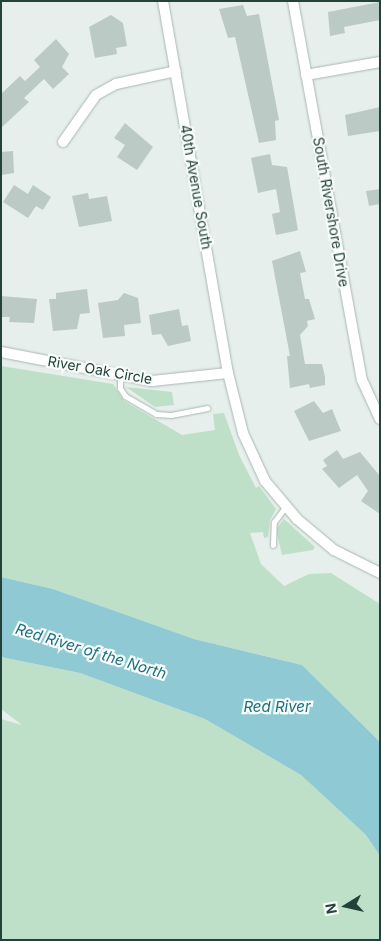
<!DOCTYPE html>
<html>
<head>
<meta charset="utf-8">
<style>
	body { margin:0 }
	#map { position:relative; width:381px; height:941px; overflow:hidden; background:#e6efeb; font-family:Inter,sans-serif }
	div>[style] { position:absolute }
	.green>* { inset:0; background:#bfe0c8 }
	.water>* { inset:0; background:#8ec9d4 }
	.building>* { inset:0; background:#bbcac4 }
	.roads { filter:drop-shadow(0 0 1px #a8b8b2) drop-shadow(0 0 1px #a8b8b2) }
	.service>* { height:5px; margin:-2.5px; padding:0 2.5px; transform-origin:2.5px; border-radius:2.5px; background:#fff }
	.minor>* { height:10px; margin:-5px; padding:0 5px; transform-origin:5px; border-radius:5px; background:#fff }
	span { translate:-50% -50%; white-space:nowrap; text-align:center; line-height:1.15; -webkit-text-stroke:4.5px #f7fbf9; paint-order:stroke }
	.street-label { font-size:14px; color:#24423a }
	.water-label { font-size:15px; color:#1c6f80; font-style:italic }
	.frame { position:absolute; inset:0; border:2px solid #24423a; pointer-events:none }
	.north { position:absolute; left:321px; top:881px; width:50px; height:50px; -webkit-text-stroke:4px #f7fbf9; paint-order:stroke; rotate:260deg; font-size:14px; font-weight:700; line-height:20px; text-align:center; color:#24423a }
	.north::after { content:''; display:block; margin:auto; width:18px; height:22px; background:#24423a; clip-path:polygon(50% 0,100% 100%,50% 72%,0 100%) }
</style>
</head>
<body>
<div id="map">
	<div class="green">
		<div style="clip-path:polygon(1px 366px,113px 384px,124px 401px,182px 435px,215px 430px,213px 414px,224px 413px,239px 455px,256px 488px,259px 486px,276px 509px,270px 520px,268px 537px,264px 538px,263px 532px,250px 533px,261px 564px,284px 586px,309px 574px,331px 573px,380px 604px,380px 742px,302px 665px,194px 639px,53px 589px,1px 577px)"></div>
		<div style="clip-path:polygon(126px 387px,172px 392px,174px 405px,155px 407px)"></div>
		<div style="clip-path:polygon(284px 519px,315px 547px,313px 550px,282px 555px,276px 529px)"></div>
		<div style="clip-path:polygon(1px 657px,80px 673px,205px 719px,301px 775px,366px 835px,380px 856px,380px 940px,1px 940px,1px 719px,22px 725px,1px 709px)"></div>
	</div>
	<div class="water">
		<div style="clip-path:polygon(1px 577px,53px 589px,194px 639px,302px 665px,380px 742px,380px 856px,366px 835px,301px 775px,205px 719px,80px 673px,1px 657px)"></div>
	</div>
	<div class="building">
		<div style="clip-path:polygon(380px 2px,380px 20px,344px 27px,345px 33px,330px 36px,328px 12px)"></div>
		<div style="clip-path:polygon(243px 5px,247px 16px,259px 14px,279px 120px,275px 121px,276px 140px,259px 143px,235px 37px,228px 38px,219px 9px)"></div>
		<div style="clip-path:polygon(111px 15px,123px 23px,127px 46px,116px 48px,117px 54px,95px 58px,89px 27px)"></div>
		<div style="clip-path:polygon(56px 39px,69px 54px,62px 67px,69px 74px,53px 89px,44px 79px,24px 98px,29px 102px,1px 128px,1px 94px,20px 76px,25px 81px,40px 67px,34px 60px)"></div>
		<div style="clip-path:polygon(380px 107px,380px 131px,348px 136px,345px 115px)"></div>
		<div style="clip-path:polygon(125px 123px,153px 147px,137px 170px,117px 157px,125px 145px,114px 138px)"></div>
		<div style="clip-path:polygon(13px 151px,14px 173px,1px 175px,1px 152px)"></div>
		<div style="clip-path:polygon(270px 154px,272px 165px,287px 167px,298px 230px,295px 231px,276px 235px,272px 214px,280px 212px,276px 189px,258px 193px,251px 158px)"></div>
		<div style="clip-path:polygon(14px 185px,28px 194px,33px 185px,51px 197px,43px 210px,36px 206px,28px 218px,3px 202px)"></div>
		<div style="clip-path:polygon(380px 189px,380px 204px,369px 206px,366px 191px)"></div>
		<div style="clip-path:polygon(88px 193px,89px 199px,107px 196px,112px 221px,79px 227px,72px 196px)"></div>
		<div style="clip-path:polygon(300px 251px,306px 272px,300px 273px,305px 299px,309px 299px,315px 319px,307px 321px,308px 326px,300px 335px,305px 364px,322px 364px,325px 377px,325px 385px,310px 388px,309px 384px,290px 388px,287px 356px,290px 356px,272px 261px)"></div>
		<div style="clip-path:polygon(87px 289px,90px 313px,80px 314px,77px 329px,53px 331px,49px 299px,56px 299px,56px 293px)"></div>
		<div style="clip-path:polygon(124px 293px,138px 298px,141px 323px,124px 325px,125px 336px,103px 338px,98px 303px,118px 300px)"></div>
		<div style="clip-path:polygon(1px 296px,37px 299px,34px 323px,9px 322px,10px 317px,1px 317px)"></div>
		<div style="clip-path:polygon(179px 309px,182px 326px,188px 325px,191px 341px,168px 346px,161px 334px,152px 335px,149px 315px)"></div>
		<div style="clip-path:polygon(314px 401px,323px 413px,332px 409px,341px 431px,309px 441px,294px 411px)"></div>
		<div style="clip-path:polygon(337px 450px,343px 459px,360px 452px,380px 476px,380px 514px,361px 501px,368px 491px,357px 475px,339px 488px,322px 469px,327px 466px,323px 460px)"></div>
	</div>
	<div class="roads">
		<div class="service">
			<div style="left:120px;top:375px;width:13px;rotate:90deg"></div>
			<div style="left:120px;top:388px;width:9px;rotate:58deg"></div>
			<div style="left:125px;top:396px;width:36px;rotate:30deg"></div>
			<div style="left:156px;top:414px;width:15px;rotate:4deg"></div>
			<div style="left:171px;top:415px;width:37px;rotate:-11deg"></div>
			<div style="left:273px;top:545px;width:23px;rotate:-88deg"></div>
			<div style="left:274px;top:522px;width:20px;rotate:-53deg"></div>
		</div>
		<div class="minor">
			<div style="left:163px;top:1px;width:378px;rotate:80.1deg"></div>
			<div style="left:228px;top:373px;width:62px;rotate:76deg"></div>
			<div style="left:243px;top:433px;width:53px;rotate:65.4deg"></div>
			<div style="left:265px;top:481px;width:50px;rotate:49.9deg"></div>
			<div style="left:297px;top:519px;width:48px;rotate:40deg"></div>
			<div style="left:334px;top:550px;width:51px;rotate:26.6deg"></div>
			<div style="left:293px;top:1px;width:385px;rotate:79.7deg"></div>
			<div style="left:362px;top:380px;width:43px;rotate:65.2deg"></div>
			<div style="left:306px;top:75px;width:75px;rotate:-10deg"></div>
			<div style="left:63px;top:142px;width:57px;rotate:-54.9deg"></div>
			<div style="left:96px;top:95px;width:23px;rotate:-29deg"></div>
			<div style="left:116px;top:84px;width:61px;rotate:-12.2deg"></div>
			<div style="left:1px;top:352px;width:154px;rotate:10.9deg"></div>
			<div style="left:152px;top:381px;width:76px;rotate:-6deg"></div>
		</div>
	</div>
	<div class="street-label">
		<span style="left:196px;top:187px;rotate:80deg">40th Avenue South</span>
		<span style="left:331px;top:212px;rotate:80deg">South Rivershore Drive</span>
		<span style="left:100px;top:370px;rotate:10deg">River Oak Circle</span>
	</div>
	<div class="water-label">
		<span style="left:91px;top:651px;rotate:17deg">Red River of the North</span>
		<span style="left:277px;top:707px">Red River</span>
	</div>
	<div class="frame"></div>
	<div class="north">N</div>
</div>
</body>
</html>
